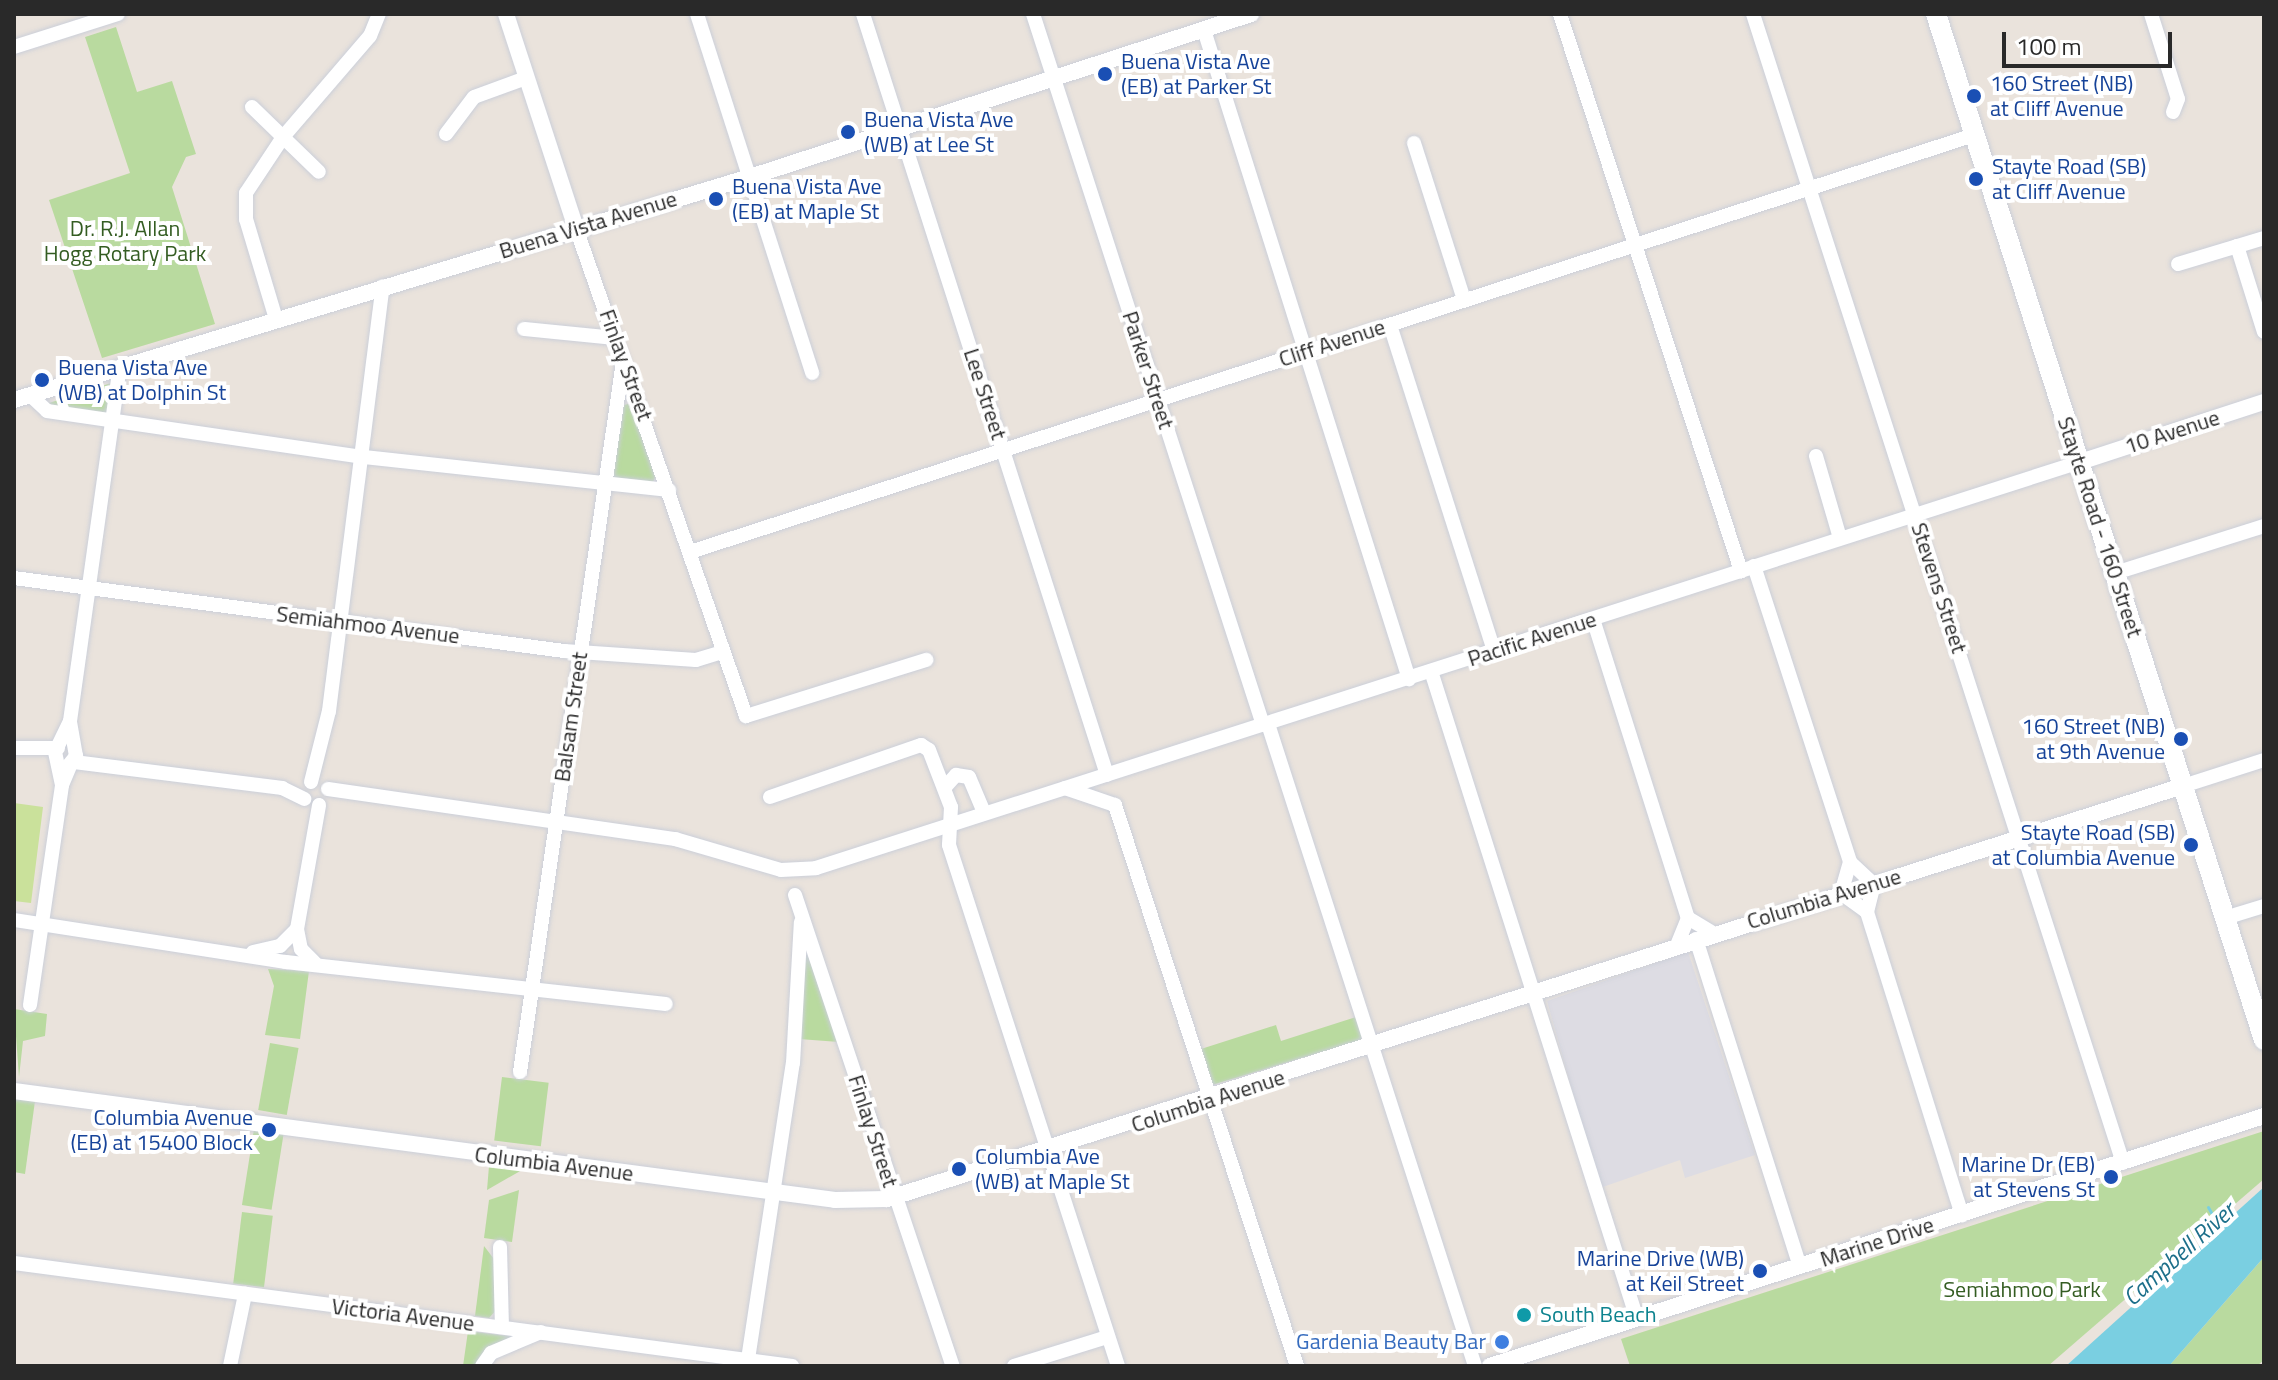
<!DOCTYPE html>
<html>
<head>
<meta charset="utf-8">
<style>
	body { margin:0 }
	#map { position:relative; width:2278px; height:1380px; overflow:hidden; background:#eae3dc; font-family:"Titillium Web",sans-serif }
	div>[style] { position:absolute }
	.industrial>* { inset:0; background:#dddce3 }
	.green>* { inset:0; background:#b9da9f; transform-origin:0 0 }
	.pitch>* { inset:0; background:#cae19b }
	.water>* { inset:0; background:#7acfe1 }
	.stream>* { height:3px; margin:-1.5px; padding:0 1.5px; transform-origin:1.5px; border-radius:1.5px; background:#7acfe1 }
	.roads { filter:drop-shadow(0 0 2px #cbcfd9) drop-shadow(0 0 2px #cbcfd9) }
	.minor>* { height:14px; margin:-7px; padding:0 7px; transform-origin:7px; border-radius:7px; background:#fff }
	.tertiary>* { height:16px; margin:-8px; padding:0 8px; transform-origin:8px; border-radius:8px; background:#fff }
	.secondary>* { height:20px; margin:-10px; padding:0 10px; transform-origin:10px; border-radius:10px; background:#fff }
	.dots>* { width:22px; height:22px; translate:-50% -50%; box-sizing:border-box; border:4px solid #fff; border-radius:50% }
	span { translate:-50% -50%; white-space:nowrap; text-align:center; line-height:1.15; -webkit-text-stroke:8px #fff; paint-order:stroke }
	.transit-label { font-size:22px; color:#164399 }
	.left { translate:0 -50%; text-align:left }
	.right { translate:-100% -50%; text-align:right }
	.street-label { font-size:22px; color:#292929 }
	.park-label { font-size:22px; color:#345d22 }
	.culture-label { font-size:22px; color:#0d838f }
	.shop-label { font-size:22px; color:#366cbe }
	.water-label { font-size:24px; color:#1c6f8a; font-style:italic }
	.frame { position:absolute; inset:0; border:16px solid #292929; pointer-events:none }
	.scale { position:absolute; left:2002px; top:32px; width:170px; height:36px; box-sizing:border-box; border:4px solid #292929; border-top:0; padding-left:10px; font-size:24px; line-height:28px; white-space:nowrap; color:#292929; -webkit-text-stroke:6px #fff; paint-order:stroke }
</style>
</head>
<body>
<div id="map">
	<div class="industrial">
		<div style="clip-path:polygon(1688px 952px,1755px 1155px,1685px 1178px,1680px 1160px,1600px 1188px,1547px 1001px)"></div>
	</div>
	<div class="green">
		<div style="clip-path:polygon(116px 27px,137px 92px,172px 81px,196px 154px,186px 157px,172px 187px,215px 324px,102px 358px,49px 200px,130px 173px,85px 37px)"></div>
		<div style="clip-path:polygon(111px 383px,107px 414px,46px 404px)"></div>
		<div style="clip-path:polygon(632px 403px,656px 475px,653px 482px,612px 478px,624px 405px)"></div>
		<div style="clip-path:polygon(805px 953px,812px 961px,839px 1042px,799px 1039px)"></div>
		<div style="clip-path:polygon(268px 969px,309px 971px,300px 1039px,265px 1035px,274px 986px)"></div>
		<div style="clip-path:polygon(14px 1009px,47px 1014px,45px 1036px,23px 1041px,19px 1077px)"></div>
		<div style="clip-path:polygon(1356px 1017px,1362px 1040px,1212px 1085px,1201px 1049px,1276px 1025px,1281px 1041px)"></div>
		<div style="left:270px;top:1043px;width:29px;height:68px;rotate:10deg"></div>
		<div style="left:502px;top:1077px;width:47px;height:64px;rotate:7deg"></div>
		<div style="clip-path:polygon(14px 1099px,35px 1101px,25px 1174px,14px 1172px)"></div>
		<div style="left:254px;top:1129px;width:30px;height:77px;rotate:9deg"></div>
		<div style="clip-path:polygon(2264px 1131px,2264px 1179px,2048px 1366px,1630px 1366px,1621px 1339px)"></div>
		<div style="clip-path:polygon(489px 1166px,522px 1170px,487px 1190px)"></div>
		<div style="clip-path:polygon(519px 1190px,512px 1242px,484px 1238px,489px 1200px)"></div>
		<div style="left:242px;top:1212px;width:31px;height:72px;rotate:7deg"></div>
		<div style="clip-path:polygon(484px 1246px,494px 1259px,499px 1307px,489px 1318px,475px 1316px)"></div>
		<div style="clip-path:polygon(2264px 1257px,2264px 1360px,2257px 1366px,2169px 1366px)"></div>
		<div style="clip-path:polygon(468px 1331px,515px 1337px,488px 1348px,475px 1366px,463px 1366px)"></div>
	</div>
	<div class="pitch">
		<div style="clip-path:polygon(14px 803px,43px 807px,31px 903px,14px 901px)"></div>
	</div>
	<div class="water">
		<div style="clip-path:polygon(2264px 1187px,2264px 1257px,2169px 1366px,2066px 1366px)"></div>
	</div>
	<div class="stream">
		<div style="left:2208px;top:1207px;width:21px;rotate:61deg"></div>
	</div>
	<div class="roads">
		<div class="minor">
			<div style="left:697px;top:14px;width:377px;rotate:72.2deg"></div>
			<div style="left:863px;top:14px;width:799px;rotate:72.22deg"></div>
			<div style="left:1033px;top:14px;width:747px;rotate:72.07deg"></div>
			<div style="left:1560px;top:14px;width:586px;rotate:72deg"></div>
			<div style="left:1753px;top:14px;width:1207px;rotate:72.15deg"></div>
			<div style="left:2151px;top:14px;width:89px;rotate:72.4deg"></div>
			<div style="left:2178px;top:99px;width:14px;rotate:111deg"></div>
			<div style="left:1204px;top:30px;width:681px;rotate:72.47deg"></div>
			<div style="left:14px;top:47px;width:109px;rotate:-17.6deg"></div>
			<div style="left:252px;top:107px;width:93px;rotate:44.1deg"></div>
			<div style="left:446px;top:134px;width:46px;rotate:-52.9deg"></div>
			<div style="left:474px;top:97px;width:55px;rotate:-20.1deg"></div>
			<div style="left:1414px;top:143px;width:165px;rotate:72.3deg"></div>
			<div style="left:576px;top:228px;width:517px;rotate:70.79deg"></div>
			<div style="left:746px;top:716px;width:189px;rotate:-17.3deg"></div>
			<div style="left:2237px;top:246px;width:90px;rotate:72.6deg"></div>
			<div style="left:2178px;top:264px;width:90px;rotate:-16.8deg"></div>
			<div style="left:276px;top:319px;width:104px;rotate:-106.7deg"></div>
			<div style="left:246px;top:219px;width:26px;rotate:-90deg"></div>
			<div style="left:246px;top:193px;width:67px;rotate:-56.5deg"></div>
			<div style="left:283px;top:137px;width:133px;rotate:-49.3deg"></div>
			<div style="left:370px;top:36px;width:24px;rotate:-68deg"></div>
			<div style="left:1390px;top:325px;width:342px;rotate:72.3deg"></div>
			<div style="left:524px;top:329px;width:92px;rotate:5.6deg"></div>
			<div style="left:30px;top:395px;width:23px;rotate:43deg"></div>
			<div style="left:47px;top:411px;width:320px;rotate:8.3deg"></div>
			<div style="left:364px;top:457px;width:307px;rotate:6.2deg"></div>
			<div style="left:1816px;top:456px;width:85px;rotate:73.7deg"></div>
			<div style="left:690px;top:552px;width:1350px;rotate:-17.99deg"></div>
			<div style="left:1754px;top:566px;width:311px;rotate:72deg"></div>
			<div style="left:1850px;top:862px;width:33px;rotate:43deg"></div>
			<div style="left:1874px;top:884px;width:29px;rotate:104deg"></div>
			<div style="left:1867px;top:912px;width:318px;rotate:72.6deg"></div>
			<div style="left:2115px;top:573px;width:156px;rotate:-17.5deg"></div>
			<div style="left:14px;top:578px;width:555px;rotate:7.56deg"></div>
			<div style="left:564px;top:651px;width:132px;rotate:3.9deg"></div>
			<div style="left:696px;top:660px;width:27px;rotate:-17deg"></div>
			<div style="left:1593px;top:619px;width:314px;rotate:72.4deg"></div>
			<div style="left:1688px;top:918px;width:29px;rotate:112deg"></div>
			<div style="left:1431px;top:671px;width:680px;rotate:72.36deg"></div>
			<div style="left:1268px;top:724px;width:675px;rotate:72.13deg"></div>
			<div style="left:14px;top:748px;width:44px"></div>
			<div style="left:74px;top:762px;width:210px;rotate:7.1deg"></div>
			<div style="left:282px;top:788px;width:25px;rotate:26deg"></div>
			<div style="left:68px;top:766px;width:13px;rotate:-51deg"></div>
			<div style="left:76px;top:756px;width:34px;rotate:-100deg"></div>
			<div style="left:311px;top:782px;width:73px;rotate:-75.8deg"></div>
			<div style="left:329px;top:711px;width:428px;rotate:-82.8deg"></div>
			<div style="left:62px;top:785px;width:34px;rotate:-102deg"></div>
			<div style="left:55px;top:752px;width:34px;rotate:-64deg"></div>
			<div style="left:70px;top:721px;width:358px;rotate:-82deg"></div>
			<div style="left:946px;top:786px;width:15px;rotate:-48deg"></div>
			<div style="left:956px;top:775px;width:13px;rotate:9deg"></div>
			<div style="left:969px;top:777px;width:39px;rotate:67deg"></div>
			<div style="left:2183px;top:786px;width:85px;rotate:-17.8deg"></div>
			<div style="left:1065px;top:788px;width:53px;rotate:18.8deg"></div>
			<div style="left:1115px;top:805px;width:590px;rotate:72.03deg"></div>
			<div style="left:328px;top:789px;width:351px;rotate:8.2deg"></div>
			<div style="left:675px;top:839px;width:110px;rotate:16.3deg"></div>
			<div style="left:781px;top:870px;width:35px;rotate:-3deg"></div>
			<div style="left:816px;top:868px;width:1328px;rotate:-17.81deg"></div>
			<div style="left:770px;top:797px;width:160px;rotate:-19deg"></div>
			<div style="left:921px;top:745px;width:9px;rotate:32deg"></div>
			<div style="left:929px;top:750px;width:61px;rotate:68.9deg"></div>
			<div style="left:951px;top:807px;width:38px;rotate:93deg"></div>
			<div style="left:949px;top:845px;width:548px;rotate:72.03deg"></div>
			<div style="left:1850px;top:862px;width:32px;rotate:106deg"></div>
			<div style="left:1841px;top:893px;width:32px;rotate:36deg"></div>
			<div style="left:795px;top:895px;width:497px;rotate:71.5deg"></div>
			<div style="left:1688px;top:918px;width:29px;rotate:31deg"></div>
			<div style="left:2225px;top:918px;width:41px;rotate:-17.1deg"></div>
			<div style="left:14px;top:920px;width:275px;rotate:8.8deg"></div>
			<div style="left:286px;top:962px;width:382px;rotate:6.3deg"></div>
			<div style="left:297px;top:929px;width:20px;rotate:79deg"></div>
			<div style="left:301px;top:949px;width:20px;rotate:45deg"></div>
			<div style="left:1696px;top:939px;width:344px;rotate:72.4deg"></div>
			<div style="left:253px;top:952px;width:28px;rotate:-13deg"></div>
			<div style="left:280px;top:946px;width:24px;rotate:-45deg"></div>
			<div style="left:297px;top:929px;width:126px;rotate:-79.9deg"></div>
			<div style="left:30px;top:1005px;width:222px;rotate:-81.7deg"></div>
			<div style="left:62px;top:785px;width:23px;rotate:-67deg"></div>
			<div style="left:520px;top:1072px;width:717px;rotate:-81.75deg"></div>
			<div style="left:500px;top:1247px;width:80px;rotate:88.6deg"></div>
			<div style="left:14px;top:1263px;width:785px;rotate:7.54deg"></div>
			<div style="left:230px;top:1366px;width:74px;rotate:-78.2deg"></div>
			<div style="left:482px;top:1366px;width:16px;rotate:-55deg"></div>
			<div style="left:491px;top:1353px;width:54px;rotate:-22.8deg"></div>
			<div style="left:747px;top:1366px;width:306px;rotate:-81.4deg"></div>
			<div style="left:793px;top:1063px;width:141px;rotate:-86.8deg"></div>
			<div style="left:1014px;top:1366px;width:97px;rotate:-17.3deg"></div>
		</div>
		<div class="tertiary">
			<div style="left:506px;top:14px;width:225px;rotate:71.9deg"></div>
			<div style="left:14px;top:400px;width:769px;rotate:-16.86deg"></div>
			<div style="left:750px;top:177px;width:527px;rotate:-18.02deg"></div>
			<div style="left:2080px;top:462px;width:194px;rotate:-18.1deg"></div>
			<div style="left:14px;top:1091px;width:828px;rotate:7.56deg"></div>
			<div style="left:835px;top:1200px;width:52px;rotate:-1.1deg"></div>
			<div style="left:887px;top:1199px;width:1360px;rotate:-17.68deg"></div>
			<div style="left:1490px;top:1366px;width:813px;rotate:-17.9deg"></div>
		</div>
		<div class="secondary">
			<div style="left:1936px;top:14px;width:1077px;rotate:72.27deg"></div>
		</div>
	</div>
	<div class="dots">
		<div style="left:1105px;top:74px;background:#1a4fb4"></div>
		<div style="left:1974px;top:96px;background:#1a4fb4"></div>
		<div style="left:848px;top:132px;background:#1a4fb4"></div>
		<div style="left:1976px;top:179px;background:#1a4fb4"></div>
		<div style="left:716px;top:199px;background:#1a4fb4"></div>
		<div style="left:42px;top:380px;background:#1a4fb4"></div>
		<div style="left:2181px;top:739px;background:#1a4fb4"></div>
		<div style="left:2191px;top:845px;background:#1a4fb4"></div>
		<div style="left:269px;top:1130px;background:#1a4fb4"></div>
		<div style="left:959px;top:1169px;background:#1a4fb4"></div>
		<div style="left:2111px;top:1177px;background:#1a4fb4"></div>
		<div style="left:1760px;top:1271px;background:#1a4fb4"></div>
		<div style="left:1524px;top:1315px;background:#0f9aa8"></div>
		<div style="left:1502px;top:1342px;background:#3f7fe0"></div>
	</div>
	<div class="transit-label">
		<span class="left" style="left:1121px;top:74px">Buena Vista Ave<br>(EB) at Parker St</span>
		<span class="left" style="left:1990px;top:96px">160 Street (NB)<br>at Cliff Avenue</span>
		<span class="left" style="left:864px;top:132px">Buena Vista Ave<br>(WB) at Lee St</span>
		<span class="left" style="left:1992px;top:179px">Stayte Road (SB)<br>at Cliff Avenue</span>
		<span class="left" style="left:732px;top:199px">Buena Vista Ave<br>(EB) at Maple St</span>
		<span class="left" style="left:58px;top:380px">Buena Vista Ave<br>(WB) at Dolphin St</span>
		<span class="right" style="left:2165px;top:739px">160 Street (NB)<br>at 9th Avenue</span>
		<span class="right" style="left:2175px;top:845px">Stayte Road (SB)<br>at Columbia Avenue</span>
		<span class="right" style="left:253px;top:1130px">Columbia Avenue<br>(EB) at 15400 Block</span>
		<span class="left" style="left:975px;top:1169px">Columbia Ave<br>(WB) at Maple St</span>
		<span class="right" style="left:2095px;top:1177px">Marine Dr (EB)<br>at Stevens St</span>
		<span class="right" style="left:1744px;top:1271px">Marine Drive (WB)<br>at Keil Street</span>
	</div>
	<div class="street-label">
		<span style="left:588px;top:225px;rotate:-17deg">Buena Vista Avenue</span>
		<span style="left:1332px;top:343px;rotate:-18deg">Cliff Avenue</span>
		<span style="left:626px;top:365px;rotate:70deg">Finlay Street</span>
		<span style="left:1148px;top:370px;rotate:72deg">Parker Street</span>
		<span style="left:985px;top:394px;rotate:72deg">Lee Street</span>
		<span style="left:2172px;top:432px;rotate:-18deg">10 Avenue</span>
		<span style="left:2100px;top:527px;rotate:72deg">Stayte Road - 160 Street</span>
		<span style="left:1939px;top:588px;rotate:72deg">Stevens Street</span>
		<span style="left:368px;top:625px;rotate:7deg">Semiahmoo Avenue</span>
		<span style="left:1532px;top:639px;rotate:-18deg">Pacific Avenue</span>
		<span style="left:571px;top:717px;rotate:-82deg">Balsam Street</span>
		<span style="left:1824px;top:899px;rotate:-17deg">Columbia Avenue</span>
		<span style="left:1208px;top:1101px;rotate:-18deg">Columbia Avenue</span>
		<span style="left:873px;top:1131px;rotate:72deg">Finlay Street</span>
		<span style="left:554px;top:1164px;rotate:7deg">Columbia Avenue</span>
		<span style="left:1877px;top:1242px;rotate:-18deg">Marine Drive</span>
		<span style="left:403px;top:1315px;rotate:7deg">Victoria Avenue</span>
	</div>
	<div class="park-label">
		<span style="left:125px;top:241px">Dr. R.J. Allan<br>Hogg Rotary Park</span>
		<span style="left:2022px;top:1290px">Semiahmoo Park</span>
	</div>
	<div class="culture-label">
		<span class="left" style="left:1540px;top:1315px">South Beach</span>
	</div>
	<div class="shop-label">
		<span class="right" style="left:1486px;top:1342px">Gardenia Beauty Bar</span>
	</div>
	<div class="water-label">
		<span style="left:2179px;top:1254px;rotate:-42deg">Campbell River</span>
	</div>
	<div class="frame"></div>
	<div class="scale">100 m</div>
</div>
</body>
</html>
